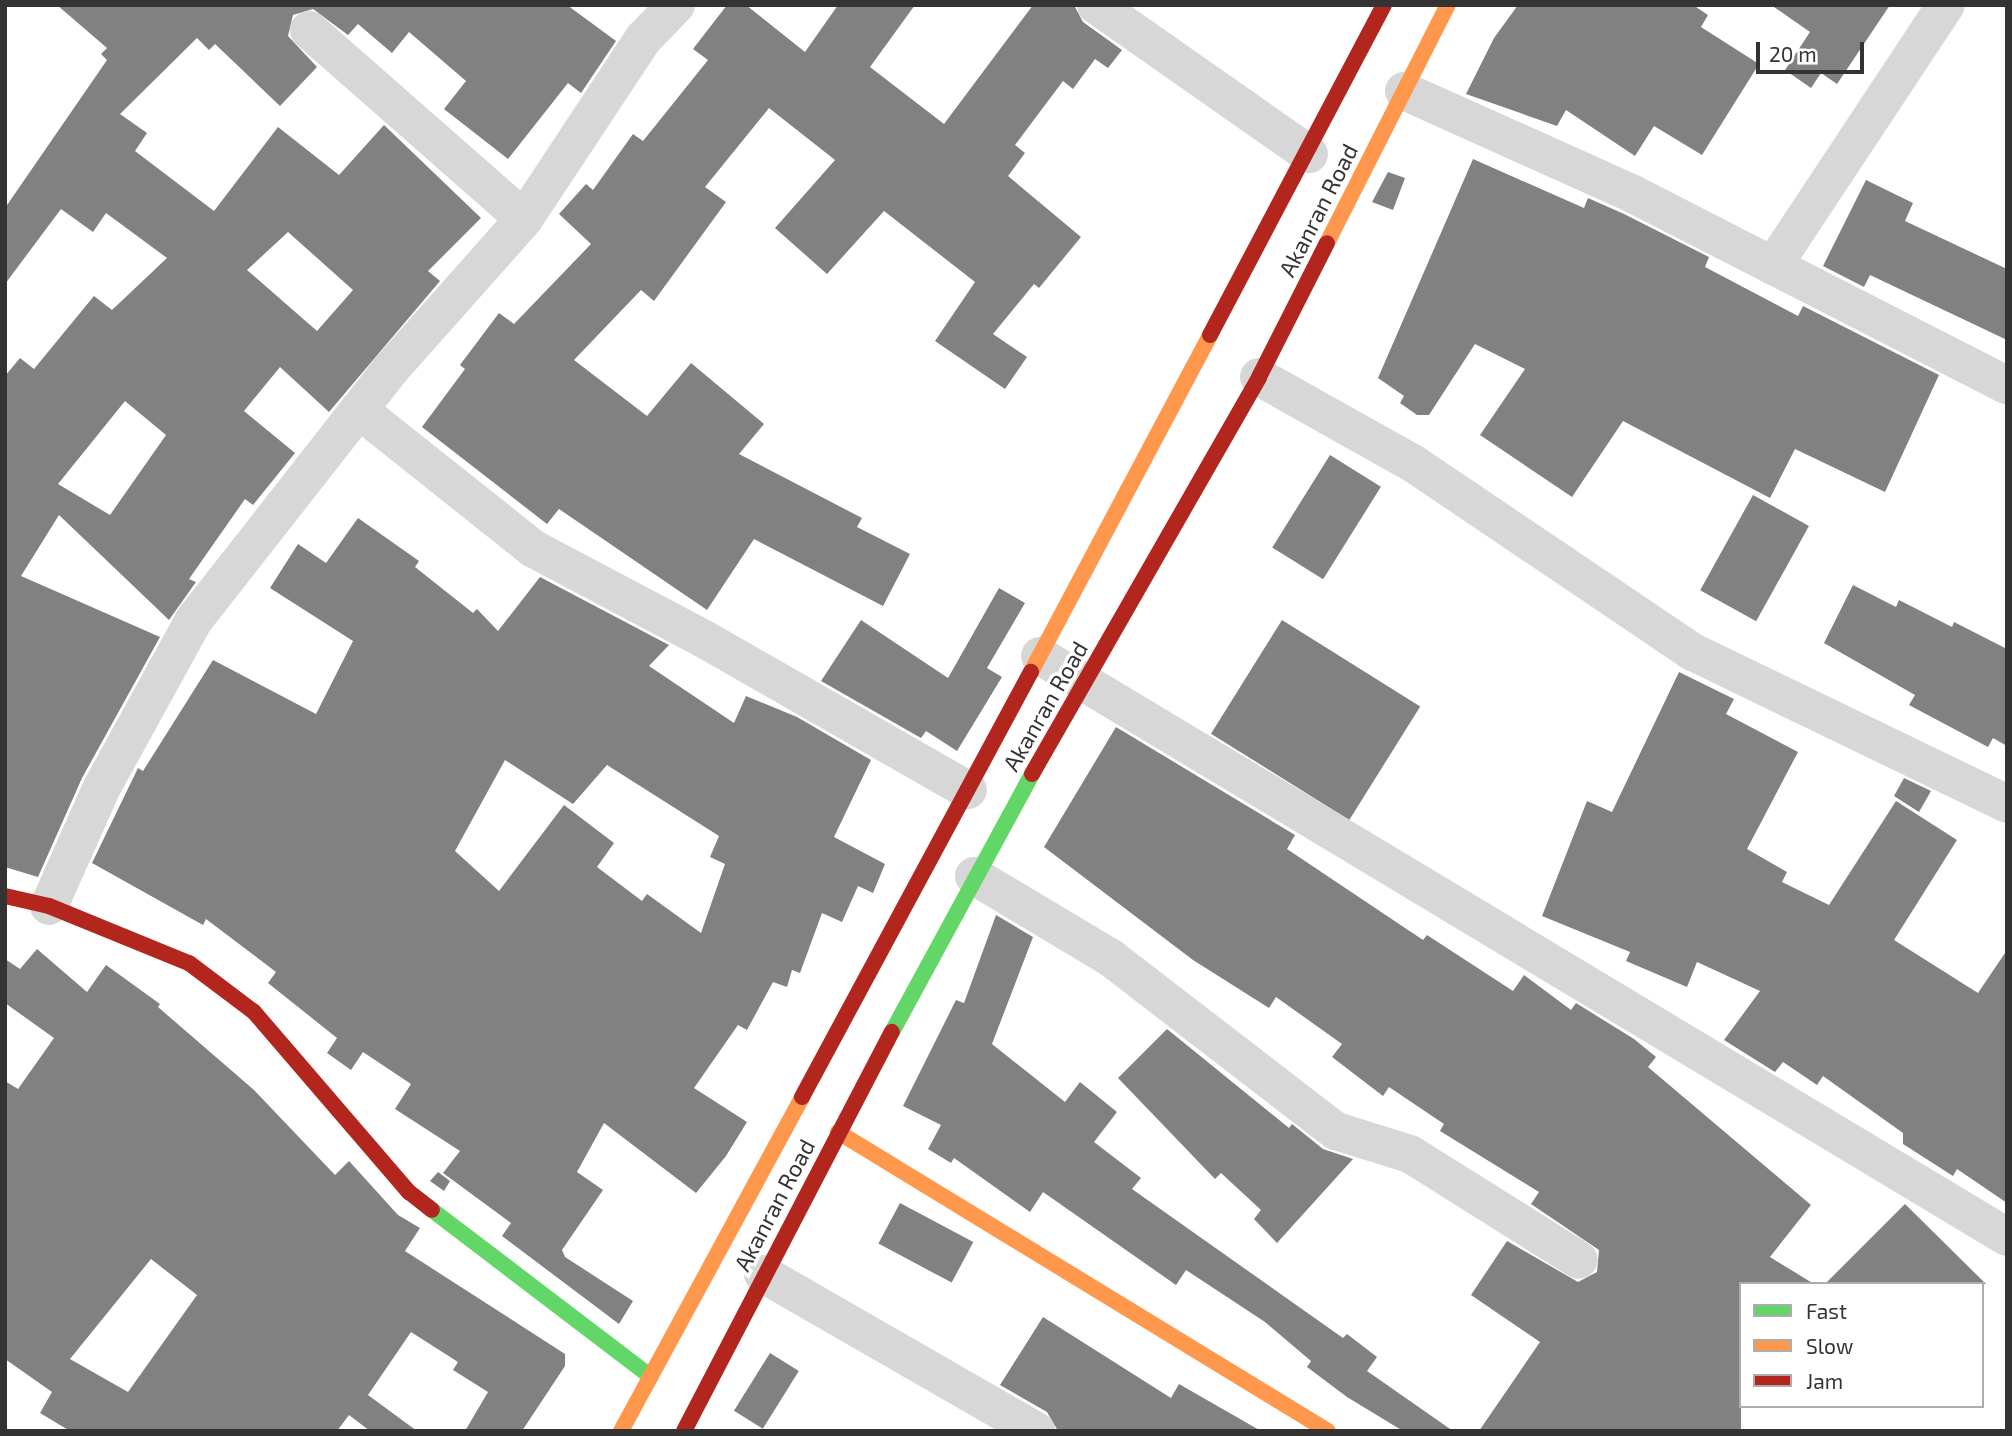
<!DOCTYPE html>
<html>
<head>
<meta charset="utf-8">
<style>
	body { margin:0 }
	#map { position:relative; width:2012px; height:1436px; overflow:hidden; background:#fff; font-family:"Exo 2",sans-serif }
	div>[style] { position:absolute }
	.building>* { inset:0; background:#818181; transform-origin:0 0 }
	.street>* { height:38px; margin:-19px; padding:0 19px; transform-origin:19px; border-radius:19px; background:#d7d7d7 }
	.fast>* { height:16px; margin:-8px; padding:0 8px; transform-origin:8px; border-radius:8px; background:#63d668 }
	.slow>* { height:16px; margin:-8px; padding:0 8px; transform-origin:8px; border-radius:8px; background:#ff974d }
	.jam>* { height:16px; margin:-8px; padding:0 8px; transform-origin:8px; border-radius:8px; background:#b3261e }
	span { translate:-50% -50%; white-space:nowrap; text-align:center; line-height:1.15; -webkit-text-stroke:7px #fff; paint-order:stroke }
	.street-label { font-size:23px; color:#333 }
	.frame { position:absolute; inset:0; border:7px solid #333; pointer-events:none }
	.legend { position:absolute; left:1739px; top:1282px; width:245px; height:126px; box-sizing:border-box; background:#fff; border:2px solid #adadad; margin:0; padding:9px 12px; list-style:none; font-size:21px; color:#333 }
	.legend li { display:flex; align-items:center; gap:14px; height:35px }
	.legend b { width:35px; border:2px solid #adadad }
	.scale { position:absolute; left:1756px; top:42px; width:108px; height:32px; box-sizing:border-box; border:4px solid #333; border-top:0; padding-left:9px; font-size:21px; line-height:24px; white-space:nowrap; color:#333; -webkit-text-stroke:5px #fff; paint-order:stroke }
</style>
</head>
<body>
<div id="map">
	<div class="building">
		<div style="clip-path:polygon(evenodd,57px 5px,567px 5px,616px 41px,581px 93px,568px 83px,508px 159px,444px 109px,466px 81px,409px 32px,392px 53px,358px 24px,348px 35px,313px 9px,293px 15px,288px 36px,317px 67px,280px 106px,215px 44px,209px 50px,197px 38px,120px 114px,147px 133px,135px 151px,214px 211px,278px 127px,339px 175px,384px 125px,481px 218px,428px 271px,440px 281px,329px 412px,280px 367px,244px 411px,295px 453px,253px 505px,245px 499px,189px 579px,196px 582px,169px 620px,59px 515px,21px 576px,160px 637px,82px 778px,38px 877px,5px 867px,5px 376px,20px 358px,34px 369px,94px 296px,112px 310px,167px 258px,106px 213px,93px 232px,61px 209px,5px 284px,5px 208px,107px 60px,101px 54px,107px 48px,57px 5px,288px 232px,353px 290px,317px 331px,247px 270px,288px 232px,57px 5px,125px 401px,166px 435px,110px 515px,58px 484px,125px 401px)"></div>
		<div style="clip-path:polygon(727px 5px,746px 5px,805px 52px,838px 5px,915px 5px,870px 67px,944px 124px,1033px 5px,1074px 5px,1083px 22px,1122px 50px,1108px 68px,1095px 59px,1073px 89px,1063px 81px,1015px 145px,1025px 153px,1008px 176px,1081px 237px,1039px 288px,1034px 284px,993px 334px,1027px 357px,1005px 389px,935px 341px,975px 282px,884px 211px,827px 274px,775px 228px,835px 160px,769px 108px,705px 187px,726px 202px,654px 301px,641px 290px,574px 360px,647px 416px,691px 363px,764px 424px,739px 454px,862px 518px,857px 527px,910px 554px,883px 606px,754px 539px,707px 610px,559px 509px,547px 524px,422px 427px,465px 369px,460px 365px,499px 313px,514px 324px,591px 244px,559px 214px,586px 184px,593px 190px,633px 134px,643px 141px,708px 60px,693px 49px)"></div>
		<div style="clip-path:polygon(1518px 5px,1693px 5px,1708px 15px,1701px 27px,1759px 64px,1702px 155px,1654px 126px,1635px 156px,1566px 110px,1557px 126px,1466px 94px,1494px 38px)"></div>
		<div style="clip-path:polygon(1771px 5px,1890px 5px,1837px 84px,1821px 73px,1811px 88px,1785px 70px,1810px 32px)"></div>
		<div style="clip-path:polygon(1473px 159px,1584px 208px,1588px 198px,1624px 214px,1709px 257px,1705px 267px,1798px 316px,1803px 306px,1939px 375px,1885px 492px,1795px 449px,1770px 498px,1623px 421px,1572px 497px,1480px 435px,1525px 369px,1475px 344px,1429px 415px,1417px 415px,1400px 403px,1404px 396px,1378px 378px)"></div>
		<div style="clip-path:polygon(1388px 172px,1405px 178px,1393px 210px,1372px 202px)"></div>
		<div style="clip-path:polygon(1866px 180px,1913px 203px,1905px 221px,2007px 269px,2007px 340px,1870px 275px,1864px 287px,1823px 266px)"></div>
		<div style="left:1330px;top:455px;width:60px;height:109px;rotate:32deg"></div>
		<div style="left:1753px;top:495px;width:64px;height:109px;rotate:29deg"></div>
		<div style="clip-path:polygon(evenodd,358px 518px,419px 561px,415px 567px,473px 613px,477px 609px,498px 631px,540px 577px,669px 645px,649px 666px,734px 723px,746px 696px,797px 717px,871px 760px,834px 837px,885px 864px,873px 893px,858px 886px,842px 922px,822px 913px,800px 973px,792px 970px,787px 987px,773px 982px,747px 1030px,738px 1025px,694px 1088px,747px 1122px,726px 1156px,696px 1193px,604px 1123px,577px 1172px,603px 1190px,562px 1250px,565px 1257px,633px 1301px,619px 1324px,502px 1236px,511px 1223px,443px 1173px,460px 1151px,395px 1109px,411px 1084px,363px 1052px,351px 1070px,327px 1053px,337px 1038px,268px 983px,276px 972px,206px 919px,203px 925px,92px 863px,138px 768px,143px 771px,213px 660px,316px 714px,353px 641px,270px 588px,298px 544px,326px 563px,358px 518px,505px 760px,573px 804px,607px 765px,719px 836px,710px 857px,725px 864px,701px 933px,647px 894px,642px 901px,597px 867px,614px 843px,564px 805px,499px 891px,455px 851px,505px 760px)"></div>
		<div style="clip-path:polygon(1853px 585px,1896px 607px,1899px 600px,1952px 627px,1954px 622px,2007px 649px,2007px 746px,1993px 738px,1988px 747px,1909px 705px,1915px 695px,1824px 643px)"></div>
		<div style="clip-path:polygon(999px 588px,1025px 603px,987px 668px,1002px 677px,957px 751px,926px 731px,921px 738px,821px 681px,861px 620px,948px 678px)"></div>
		<div style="left:1282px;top:620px;width:163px;height:134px;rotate:32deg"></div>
		<div style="clip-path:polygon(1679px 672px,1734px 699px,1726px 714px,1798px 752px,1747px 849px,1787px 872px,1782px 882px,1829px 905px,1896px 801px,1957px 840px,1894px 940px,1978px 993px,2007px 950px,2007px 1203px,1957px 1169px,1953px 1176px,1903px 1144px,1903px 1133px,1823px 1076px,1817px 1085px,1783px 1062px,1775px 1072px,1724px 1040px,1760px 991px,1697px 962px,1687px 987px,1626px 961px,1630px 952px,1542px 916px,1587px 801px,1612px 812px)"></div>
		<div style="clip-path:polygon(1116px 727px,1295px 835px,1287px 849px,1423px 940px,1427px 935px,1513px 991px,1524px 975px,1571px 1010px,1576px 1003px,1634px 1039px,1656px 1057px,1648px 1067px,1811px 1205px,1770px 1257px,1814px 1284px,1741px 1284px,1741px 1431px,1479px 1431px,1540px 1342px,1471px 1295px,1507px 1241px,1578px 1282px,1597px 1272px,1599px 1250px,1531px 1204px,1539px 1192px,1440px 1131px,1444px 1124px,1389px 1087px,1383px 1096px,1332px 1057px,1342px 1044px,1276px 997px,1269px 1008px,1193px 960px,1044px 847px)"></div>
		<div style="clip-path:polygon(1904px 778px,1931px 791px,1919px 812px,1894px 796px)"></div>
		<div style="clip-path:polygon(996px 915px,1033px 937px,992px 1044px,1065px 1102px,1080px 1082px,1117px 1112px,1094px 1142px,1141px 1178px,1132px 1189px,1343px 1338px,1347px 1334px,1377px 1357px,1367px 1371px,1453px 1431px,1403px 1431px,1347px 1397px,1307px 1367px,1311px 1361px,1265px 1322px,1186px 1270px,1176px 1285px,1043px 1192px,1030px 1212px,954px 1158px,951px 1163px,928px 1149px,941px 1125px,903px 1106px,956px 1000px,964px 1003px)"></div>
		<div style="clip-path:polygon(evenodd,37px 949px,87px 992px,106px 965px,160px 1004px,158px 1007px,254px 1090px,335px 1175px,349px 1161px,398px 1215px,420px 1228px,405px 1251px,565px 1354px,565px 1366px,522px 1431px,465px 1431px,488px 1392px,453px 1370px,458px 1362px,411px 1332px,368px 1395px,417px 1431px,370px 1431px,349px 1415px,337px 1431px,70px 1431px,40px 1413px,52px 1392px,5px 1359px,5px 1081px,18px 1089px,54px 1038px,5px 1003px,5px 959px,20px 969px,37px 949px,151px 1259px,197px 1295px,128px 1392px,70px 1359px,151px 1259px)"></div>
		<div style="clip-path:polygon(1167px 1029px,1289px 1128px,1292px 1124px,1323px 1149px,1353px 1159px,1277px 1243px,1254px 1219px,1261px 1210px,1221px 1173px,1215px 1179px,1118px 1078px)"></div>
		<div style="clip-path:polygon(438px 1172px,450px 1181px,444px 1191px,430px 1181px)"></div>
		<div style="left:900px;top:1203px;width:83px;height:46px;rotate:28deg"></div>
		<div style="clip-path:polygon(1905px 1204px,1986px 1284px,1825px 1284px)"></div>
		<div style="clip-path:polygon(1043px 1317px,1171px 1398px,1179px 1384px,1261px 1431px,1058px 1431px,1047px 1412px,1000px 1385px)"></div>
		<div style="left:770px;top:1353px;width:34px;height:68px;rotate:32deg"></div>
	</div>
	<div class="street">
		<div style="left:1096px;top:5px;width:260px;rotate:35deg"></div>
		<div style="left:309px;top:30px;width:286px;rotate:41.3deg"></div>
		<div style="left:1404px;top:91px;width:251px;rotate:24.2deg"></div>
		<div style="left:1633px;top:194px;width:420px;rotate:27.1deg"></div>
		<div style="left:1773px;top:266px;width:313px;rotate:-56.5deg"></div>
		<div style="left:1259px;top:377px;width:178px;rotate:29.3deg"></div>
		<div style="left:1414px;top:464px;width:336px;rotate:34deg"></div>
		<div style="left:1693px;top:652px;width:349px;rotate:25.8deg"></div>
		<div style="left:359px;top:410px;width:223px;rotate:38.5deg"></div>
		<div style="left:534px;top:549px;width:192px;rotate:27.9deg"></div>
		<div style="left:704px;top:639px;width:304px;rotate:29.8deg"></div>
		<div style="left:1040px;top:656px;width:1128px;rotate:31deg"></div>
		<div style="left:974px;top:876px;width:160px;rotate:30.9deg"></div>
		<div style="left:1111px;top:958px;width:284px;rotate:37.6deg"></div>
		<div style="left:1336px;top:1131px;width:77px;rotate:17.3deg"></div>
		<div style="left:1410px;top:1154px;width:199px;rotate:32.1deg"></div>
		<div style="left:49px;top:906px;width:128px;rotate:-66deg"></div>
		<div style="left:101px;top:789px;width:193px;rotate:-61.2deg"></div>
		<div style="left:194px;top:620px;width:318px;rotate:-51.9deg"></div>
		<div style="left:390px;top:370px;width:202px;rotate:-48.4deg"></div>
		<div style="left:524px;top:219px;width:217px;rotate:-56.5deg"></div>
		<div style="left:644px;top:38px;width:46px;rotate:-45.9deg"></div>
		<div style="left:763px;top:1274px;width:315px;rotate:29.9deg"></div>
	</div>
	<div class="fast">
		<div style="left:892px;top:1032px;width:294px;rotate:-61.5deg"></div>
		<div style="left:432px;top:1210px;width:275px;rotate:37.3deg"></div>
	</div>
	<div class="slow">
		<div style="left:1327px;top:243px;width:267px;rotate:-63.1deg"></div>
		<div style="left:1031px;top:672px;width:382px;rotate:-62deg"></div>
		<div style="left:838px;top:1132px;width:574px;rotate:31.39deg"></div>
		<div style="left:621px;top:1431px;width:380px;rotate:-61.5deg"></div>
	</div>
	<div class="jam">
		<div style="left:1210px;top:335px;width:373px;rotate:-62.2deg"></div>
		<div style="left:1032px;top:774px;width:457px;rotate:-60.2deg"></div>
		<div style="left:1259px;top:377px;width:150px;rotate:-63.1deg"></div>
		<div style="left:5px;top:896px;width:45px;rotate:12.8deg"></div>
		<div style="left:49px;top:906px;width:151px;rotate:22.2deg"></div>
		<div style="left:189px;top:963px;width:81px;rotate:37deg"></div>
		<div style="left:254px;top:1012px;width:238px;rotate:49.3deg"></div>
		<div style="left:409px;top:1192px;width:29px;rotate:38deg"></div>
		<div style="left:802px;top:1097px;width:483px;rotate:-61.7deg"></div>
		<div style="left:684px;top:1431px;width:450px;rotate:-62.5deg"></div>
	</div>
	<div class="street-label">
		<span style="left:1318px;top:210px;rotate:-63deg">Akanran Road</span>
		<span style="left:1045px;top:706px;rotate:-60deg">Akanran Road</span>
		<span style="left:774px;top:1205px;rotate:-62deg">Akanran Road</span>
	</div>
	<div class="frame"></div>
	<ul class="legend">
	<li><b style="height:9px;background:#63d668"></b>Fast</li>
	<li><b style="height:9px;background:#ff974d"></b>Slow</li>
	<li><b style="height:9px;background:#b3261e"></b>Jam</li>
	</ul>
	<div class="scale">20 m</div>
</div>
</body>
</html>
